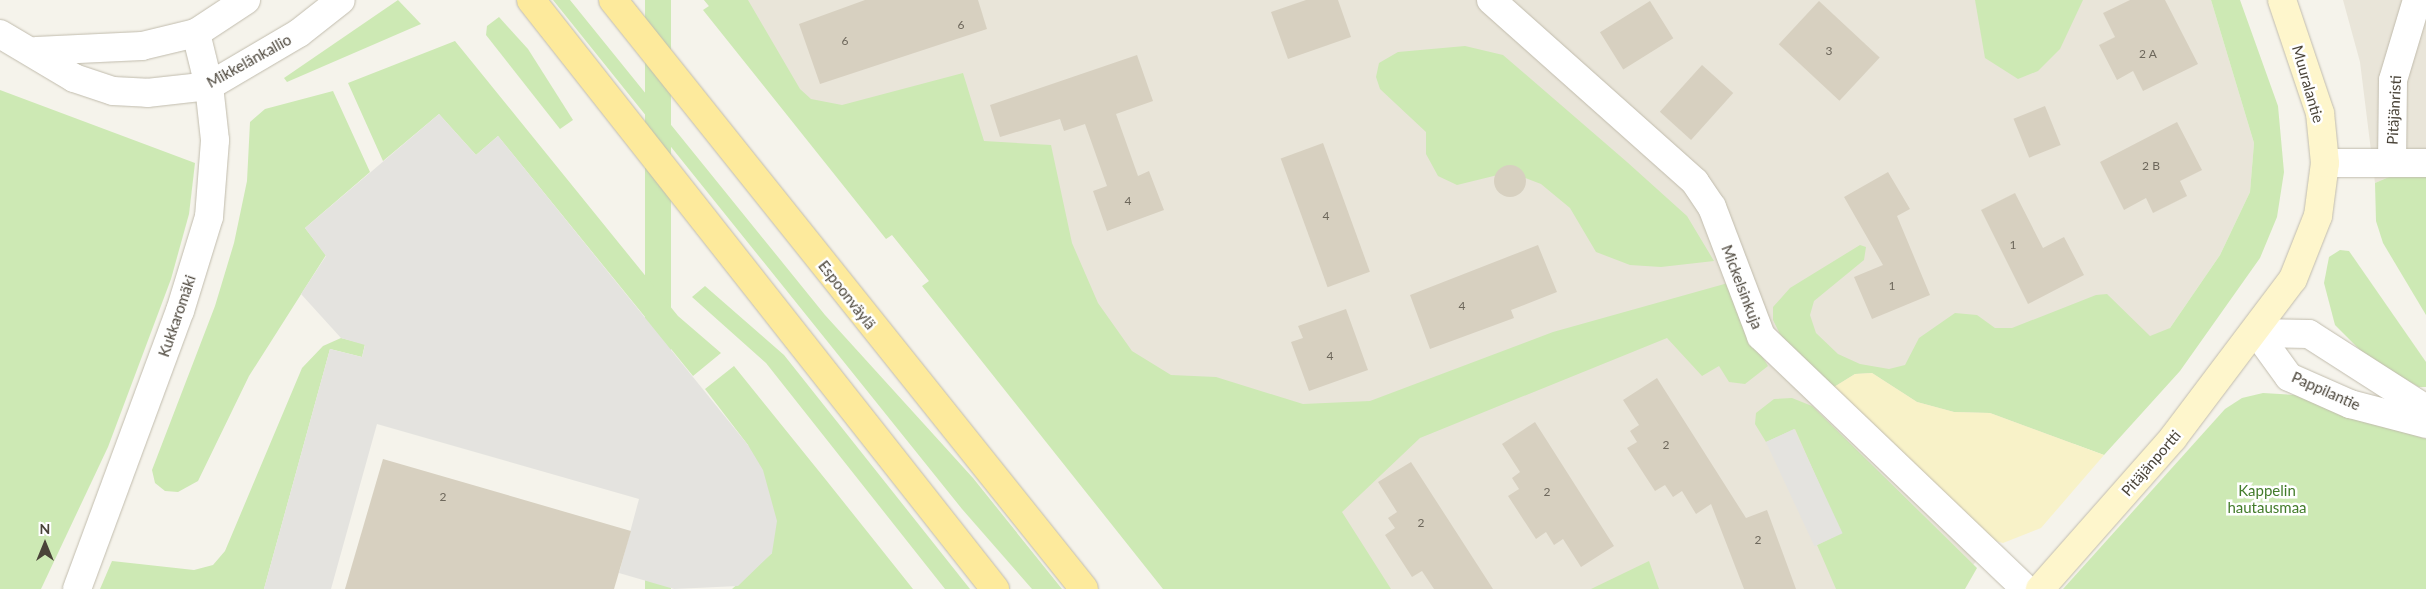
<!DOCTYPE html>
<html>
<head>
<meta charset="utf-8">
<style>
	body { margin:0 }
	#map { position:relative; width:2426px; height:589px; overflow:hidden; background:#f5f3eb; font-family:Lato,sans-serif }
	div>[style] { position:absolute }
	.residential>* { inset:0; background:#e9e5d9 }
	.green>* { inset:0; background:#cde9b4; transform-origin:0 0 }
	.sand>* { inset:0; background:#f8f2c8 }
	.parking>* { inset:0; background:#e4e3df; transform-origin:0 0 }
	.building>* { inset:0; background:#d7d0c0; transform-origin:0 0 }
	.round { border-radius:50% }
	.roads { filter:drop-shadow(0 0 1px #c1bcad) drop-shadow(0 0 1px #c1bcad) }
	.street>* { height:28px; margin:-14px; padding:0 14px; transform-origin:14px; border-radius:14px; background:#fff }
	.secondary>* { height:28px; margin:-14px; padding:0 14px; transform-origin:14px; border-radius:14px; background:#fef6cc }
	.primary>* { height:28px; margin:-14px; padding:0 14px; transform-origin:14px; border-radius:14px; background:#fdea9c }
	span { translate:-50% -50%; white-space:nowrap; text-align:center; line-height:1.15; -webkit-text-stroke:5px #fff; paint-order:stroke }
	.number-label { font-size:12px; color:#6d675b }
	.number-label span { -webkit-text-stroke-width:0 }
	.street-label { font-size:15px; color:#4a4439 }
	.park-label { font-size:15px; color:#437c2b }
	.north { position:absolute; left:20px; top:519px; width:50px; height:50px; -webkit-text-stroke:4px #fff; paint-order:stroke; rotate:0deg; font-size:14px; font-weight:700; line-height:20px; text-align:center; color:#4a4439 }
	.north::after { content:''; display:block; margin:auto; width:18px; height:22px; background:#4a4439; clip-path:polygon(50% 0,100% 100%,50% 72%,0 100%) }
</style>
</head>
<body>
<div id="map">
	<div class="residential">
		<div style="clip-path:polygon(704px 0,2211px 0,2254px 143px,2250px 192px,2220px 255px,2170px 328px,1953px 589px,1176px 589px)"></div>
		<div style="clip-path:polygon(2343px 0,2426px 0,2426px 177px,2396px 174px,2375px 183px,2360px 62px)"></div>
	</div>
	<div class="green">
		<div style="clip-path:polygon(398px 0,421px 24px,287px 82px,284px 78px)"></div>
		<div style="clip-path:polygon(553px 0,570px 0,825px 315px,973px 478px,1062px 589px,1032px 589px,962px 509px)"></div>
		<div style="left:645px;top:0;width:26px;height:752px"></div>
		<div style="clip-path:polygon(704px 0,748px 0,800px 89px,811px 99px,842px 105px,963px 73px,984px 141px,1051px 145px,1072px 243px,1098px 303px,1132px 351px,1171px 375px,1216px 377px,1303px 404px,1370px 401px,1553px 332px,1728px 283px,1752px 340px,1768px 366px,1745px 384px,1729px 382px,1719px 366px,1702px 376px,1667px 338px,1420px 438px,1342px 512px,1391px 589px,1163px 589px,922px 286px,929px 281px,892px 235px,886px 239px,703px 10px,709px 6px)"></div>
		<div style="clip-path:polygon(1975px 0,2083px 0,2060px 49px,2038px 71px,2018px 79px,1985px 58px)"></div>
		<div style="clip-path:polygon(2211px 0,2240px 0,2278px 106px,2284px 172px,2277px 217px,2260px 258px,2180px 371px,2104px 455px,1990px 413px,1954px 412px,1917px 402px,1872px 373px,1855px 374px,1834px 387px,1781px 336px,1773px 320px,1773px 307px,1790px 288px,1860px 245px,1866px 247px,1864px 260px,1814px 301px,1810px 315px,1816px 333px,1838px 354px,1860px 364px,1889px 369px,1905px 365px,1919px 338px,1955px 313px,1977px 315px,1995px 328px,2012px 328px,2096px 295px,2107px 294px,2150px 336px,2170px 328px,2220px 255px,2250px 192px,2254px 143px)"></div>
		<div style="clip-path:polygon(499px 17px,528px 49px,573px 120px,560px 129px,486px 35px,487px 26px)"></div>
		<div style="clip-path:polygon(455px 41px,678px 316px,721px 353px,693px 376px,498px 136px,476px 155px,439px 114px,383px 161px,348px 83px)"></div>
		<div style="clip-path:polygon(1465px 46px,1503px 55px,1627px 162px,1687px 216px,1714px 261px,1661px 267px,1630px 265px,1596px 252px,1570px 208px,1541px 184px,1510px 172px,1457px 185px,1438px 176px,1426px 154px,1426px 132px,1380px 89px,1376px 77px,1379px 63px,1398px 52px)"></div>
		<div style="clip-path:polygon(0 90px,195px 163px,189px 214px,171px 279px,108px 447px,41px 589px,0 589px)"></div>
		<div style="clip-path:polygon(333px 91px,370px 172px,305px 228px,326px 255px,249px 376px,198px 481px,178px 492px,165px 491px,155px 483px,152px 470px,215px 306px,234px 243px,247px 181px,250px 122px,265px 109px)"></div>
		<div style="clip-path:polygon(2396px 174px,2426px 177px,2426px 315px,2383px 243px,2376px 221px,2375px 183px)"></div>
		<div style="clip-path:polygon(2340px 250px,2349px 251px,2426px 362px,2426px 387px,2419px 387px,2369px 359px,2335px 325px,2324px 283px,2329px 257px)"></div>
		<div style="clip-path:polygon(705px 286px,784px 355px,970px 589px,945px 589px,766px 363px,692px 297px)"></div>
		<div style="clip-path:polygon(341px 338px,365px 344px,362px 357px,330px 349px,264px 589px,100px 589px,112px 561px,194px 570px,213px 565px,225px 551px,302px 368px,323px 346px)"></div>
		<div style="clip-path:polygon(734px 366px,826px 480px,913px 589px,732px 589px,772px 553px,748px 445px,705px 389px)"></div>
		<div style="clip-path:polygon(2263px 393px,2296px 395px,2426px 439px,2426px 589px,2063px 589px,2225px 409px,2242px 398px)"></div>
		<div style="clip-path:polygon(1792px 398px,1812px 406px,1977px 568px,1965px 589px,1836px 589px,1817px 545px,1841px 533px,1795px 429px,1766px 442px,1755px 424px,1756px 413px,1774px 399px)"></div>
		<div style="clip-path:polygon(1649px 561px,1659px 589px,1591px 589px)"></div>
	</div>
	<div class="sand">
		<div style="clip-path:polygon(1872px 373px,1917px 402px,1954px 412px,1990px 413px,2104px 455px,2041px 528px,2003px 543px,1995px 541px,1834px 387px,1855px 374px)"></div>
	</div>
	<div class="parking">
		<div style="clip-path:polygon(439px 114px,476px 155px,498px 136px,748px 445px,763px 470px,777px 521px,772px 553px,738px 586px,674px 589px,619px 573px,639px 499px,377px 424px,331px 589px,264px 589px,330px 349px,362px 357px,365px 345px,341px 338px,301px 294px,326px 256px,305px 228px)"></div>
		<div style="left:1794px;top:429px;width:115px;height:31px;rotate:65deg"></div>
	</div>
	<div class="building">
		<div style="clip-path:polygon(865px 0,978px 0,987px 29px,820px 84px,799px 24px)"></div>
		<div style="clip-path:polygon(1306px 0,1338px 0,1351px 37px,1288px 59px,1271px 12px)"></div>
		<div style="clip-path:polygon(2130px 0,2165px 0,2198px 64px,2143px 91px,2133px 71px,2117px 80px,2099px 45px,2115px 37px,2103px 13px)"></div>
		<div style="left:1650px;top:1px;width:44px;height:59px;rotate:58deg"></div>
		<div style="left:1819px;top:1px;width:83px;height:59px;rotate:43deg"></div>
		<div style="clip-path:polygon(1137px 55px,1153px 101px,1116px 114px,1138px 176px,1149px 171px,1164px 210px,1107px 231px,1093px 191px,1107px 186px,1085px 124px,1064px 131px,1060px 119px,1000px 137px,990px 105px)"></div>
		<div style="left:1702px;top:65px;width:42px;height:63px;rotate:42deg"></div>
		<div style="left:2045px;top:106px;width:42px;height:34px;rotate:68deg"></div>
		<div style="clip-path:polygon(2177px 122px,2202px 170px,2180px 181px,2187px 196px,2153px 213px,2146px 198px,2124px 210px,2100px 162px)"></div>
		<div style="left:1323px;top:143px;width:137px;height:45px;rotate:70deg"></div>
		<div class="round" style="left:1494px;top:165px;width:32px;height:32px"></div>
		<div style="clip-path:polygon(1888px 172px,1910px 209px,1897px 216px,1930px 295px,1872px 319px,1854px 277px,1883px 265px,1844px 197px)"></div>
		<div style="clip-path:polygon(2015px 193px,2043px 248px,2064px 237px,2084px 275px,2028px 304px,1981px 210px)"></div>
		<div style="clip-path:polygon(1538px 245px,1557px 292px,1511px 310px,1514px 318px,1430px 349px,1410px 295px)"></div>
		<div style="clip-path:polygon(1346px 309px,1368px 370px,1309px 391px,1291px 342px,1303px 338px,1298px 326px)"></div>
		<div style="clip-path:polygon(1657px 378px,1746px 518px,1767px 510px,1796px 589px,1744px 589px,1711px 504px,1696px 514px,1682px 491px,1673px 497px,1665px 485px,1655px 491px,1627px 448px,1637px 442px,1630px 431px,1639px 425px,1623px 400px)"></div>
		<div style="clip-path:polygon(1535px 422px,1614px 546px,1581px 567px,1563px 539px,1554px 545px,1546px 532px,1536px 539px,1508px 496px,1519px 489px,1512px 478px,1520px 472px,1502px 444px)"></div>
		<div style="clip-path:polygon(383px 459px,631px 531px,614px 589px,345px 589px)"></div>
		<div style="clip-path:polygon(1411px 462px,1493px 589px,1434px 589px,1422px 571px,1412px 577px,1385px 535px,1395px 528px,1388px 518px,1397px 512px,1378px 482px)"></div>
	</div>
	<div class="roads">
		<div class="street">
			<div style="left:1491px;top:0;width:273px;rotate:41.7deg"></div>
			<div style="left:1695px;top:182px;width:30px;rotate:56deg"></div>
			<div style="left:1712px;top:207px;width:138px;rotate:69.2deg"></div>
			<div style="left:1761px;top:336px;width:366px;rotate:43.7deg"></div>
			<div style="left:0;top:34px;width:86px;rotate:30.7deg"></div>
			<div style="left:74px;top:78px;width:41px;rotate:18.4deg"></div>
			<div style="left:113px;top:91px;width:34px;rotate:3deg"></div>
			<div style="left:147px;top:93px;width:62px;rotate:-6.4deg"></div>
			<div style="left:209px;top:86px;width:104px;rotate:-30.5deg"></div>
			<div style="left:299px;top:33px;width:53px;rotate:-38.2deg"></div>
			<div style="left:36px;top:51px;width:106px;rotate:-2.7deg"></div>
			<div style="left:142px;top:46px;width:56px;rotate:-13.5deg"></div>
			<div style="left:196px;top:33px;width:60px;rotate:-33.4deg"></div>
			<div style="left:2325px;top:163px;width:101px"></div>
			<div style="left:2392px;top:163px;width:83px;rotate:-89.3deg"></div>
			<div style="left:2393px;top:80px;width:84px;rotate:-73.3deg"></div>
			<div style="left:2257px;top:333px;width:54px;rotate:54deg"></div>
			<div style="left:2289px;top:377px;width:67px;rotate:23.9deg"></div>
			<div style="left:2350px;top:404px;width:79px;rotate:14.7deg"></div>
			<div style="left:2257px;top:333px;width:52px;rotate:1.1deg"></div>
			<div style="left:2309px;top:334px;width:139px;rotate:32.7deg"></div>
			<div style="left:77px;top:589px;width:296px;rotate:-69.7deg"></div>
			<div style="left:180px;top:311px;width:98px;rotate:-72.9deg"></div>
			<div style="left:209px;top:217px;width:77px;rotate:-85.5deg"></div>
			<div style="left:215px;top:140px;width:54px;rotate:-96.3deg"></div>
			<div style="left:209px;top:86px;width:55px;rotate:-103.8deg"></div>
		</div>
		<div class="secondary">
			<div style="left:2040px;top:589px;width:201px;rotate:-48.6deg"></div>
			<div style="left:2173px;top:438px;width:199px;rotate:-53deg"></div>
			<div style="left:2293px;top:279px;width:68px;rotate:-68.4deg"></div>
			<div style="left:2318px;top:216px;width:53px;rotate:-82.5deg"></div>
			<div style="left:2325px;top:163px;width:50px;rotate:-95.7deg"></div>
			<div style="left:2320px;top:113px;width:119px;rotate:-108.6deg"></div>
		</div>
		<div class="primary">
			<div style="left:531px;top:0;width:750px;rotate:51.77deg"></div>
			<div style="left:613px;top:0;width:754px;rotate:51.35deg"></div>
		</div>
	</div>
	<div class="number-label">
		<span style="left:961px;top:25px">6</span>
		<span style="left:845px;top:41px">6</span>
		<span style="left:1829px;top:51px">3</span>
		<span style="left:2148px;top:54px">2 A</span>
		<span style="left:2151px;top:166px">2 B</span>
		<span style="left:1128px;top:201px">4</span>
		<span style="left:1326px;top:216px">4</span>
		<span style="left:2013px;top:245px">1</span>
		<span style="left:1892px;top:286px">1</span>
		<span style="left:1462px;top:306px">4</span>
		<span style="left:1330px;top:356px">4</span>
		<span style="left:1666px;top:445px">2</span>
		<span style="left:1547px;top:492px">2</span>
		<span style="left:443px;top:497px">2</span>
		<span style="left:1421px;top:523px">2</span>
		<span style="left:1758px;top:540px">2</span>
	</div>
	<div class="street-label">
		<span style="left:249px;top:61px;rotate:-29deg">Mikkelänkallio</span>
		<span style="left:2308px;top:84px;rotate:74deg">Muuralantie</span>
		<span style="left:2394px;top:110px;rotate:-87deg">Pitäjänristi</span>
		<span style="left:1742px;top:287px;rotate:69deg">Mickelsinkuja</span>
		<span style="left:847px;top:295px;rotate:52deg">Espoonväylä</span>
		<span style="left:177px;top:316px;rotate:-71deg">Kukkaromäki</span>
		<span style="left:2326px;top:391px;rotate:24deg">Pappilantie</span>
		<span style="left:2151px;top:463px;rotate:-49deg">Pitäjänportti</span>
	</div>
	<div class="park-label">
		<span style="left:2267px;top:499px">Kappelin<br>hautausmaa</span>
	</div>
	<div class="north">N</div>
</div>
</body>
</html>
